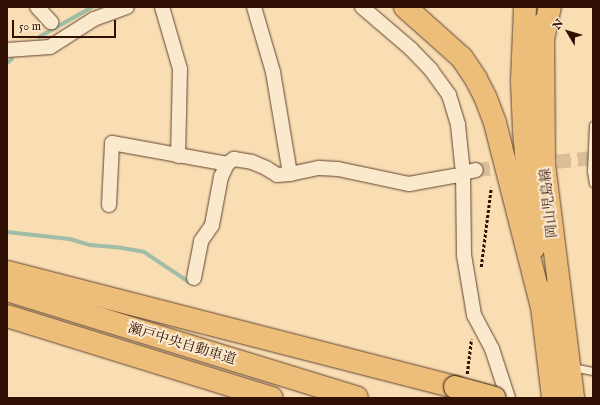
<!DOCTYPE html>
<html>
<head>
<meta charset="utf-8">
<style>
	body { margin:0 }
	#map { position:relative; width:600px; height:405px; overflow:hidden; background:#f9ddb3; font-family:"IM FELL English","Noto Serif JP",serif }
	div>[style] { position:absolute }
	.stream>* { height:4px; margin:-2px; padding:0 2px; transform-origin:2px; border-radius:2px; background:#9fbda7 }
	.street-tunnel>* { height:14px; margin-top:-7px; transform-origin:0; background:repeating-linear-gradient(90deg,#dbbe99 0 14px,transparent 0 21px) }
	.path>* { height:2.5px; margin-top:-1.25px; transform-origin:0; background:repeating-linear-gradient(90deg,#301003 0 3px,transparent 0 5px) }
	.roads { filter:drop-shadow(0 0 1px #62432f) drop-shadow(0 0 1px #62432f) }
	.lane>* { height:7px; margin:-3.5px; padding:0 3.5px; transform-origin:3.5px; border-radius:3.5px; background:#fbe9ce }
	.street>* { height:14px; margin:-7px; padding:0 7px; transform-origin:7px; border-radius:7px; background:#fbe9ce }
	.primary>* { height:22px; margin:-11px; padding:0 11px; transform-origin:11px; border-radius:11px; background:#ecbe7a }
	.highway>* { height:22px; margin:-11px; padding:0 11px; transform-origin:11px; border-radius:11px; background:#ecbe7a }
	.bridges { filter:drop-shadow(0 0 1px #301003) drop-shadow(0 0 1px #301003) }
	.highway-bridge>* { height:22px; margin:-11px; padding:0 11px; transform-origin:11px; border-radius:11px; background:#ecbe7a }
	span { translate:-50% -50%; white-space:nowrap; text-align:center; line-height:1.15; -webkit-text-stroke:4px #fbe9ce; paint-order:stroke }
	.street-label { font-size:14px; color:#301003 }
	.frame { position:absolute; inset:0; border:8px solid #301003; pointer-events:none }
	.north { position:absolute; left:548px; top:12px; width:40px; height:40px; -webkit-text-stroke:3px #fbe9ce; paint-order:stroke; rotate:308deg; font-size:11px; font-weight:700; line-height:16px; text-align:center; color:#301003 }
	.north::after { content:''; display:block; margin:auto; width:14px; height:18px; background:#301003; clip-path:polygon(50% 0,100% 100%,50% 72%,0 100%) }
	.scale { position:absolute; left:12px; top:20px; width:104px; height:18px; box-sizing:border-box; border:2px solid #301003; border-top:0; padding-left:5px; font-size:12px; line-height:14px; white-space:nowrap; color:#301003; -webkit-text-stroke:3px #fbe9ce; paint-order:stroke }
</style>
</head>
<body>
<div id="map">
	<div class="stream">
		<div style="left:39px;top:37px;width:61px;rotate:-29.5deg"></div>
		<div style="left:7px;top:63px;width:6px;rotate:-39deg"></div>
		<div style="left:7px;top:232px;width:63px;rotate:6.3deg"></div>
		<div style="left:70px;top:239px;width:21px;rotate:17deg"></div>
		<div style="left:90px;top:245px;width:32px;rotate:5deg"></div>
		<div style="left:122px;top:248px;width:22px;rotate:10deg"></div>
		<div style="left:144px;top:252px;width:54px;rotate:33.7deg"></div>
	</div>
	<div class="street-tunnel">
		<div style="left:536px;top:164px;width:57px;rotate:-6deg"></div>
		<div style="left:476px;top:170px;width:37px;rotate:-6deg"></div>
	</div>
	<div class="path">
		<div style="left:481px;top:267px;width:80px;rotate:-82.8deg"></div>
		<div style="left:467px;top:374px;width:35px;rotate:-83deg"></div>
	</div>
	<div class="roads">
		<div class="lane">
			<div style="left:593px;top:125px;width:46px;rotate:92.5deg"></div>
			<div style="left:591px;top:171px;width:12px;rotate:81deg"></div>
			<div style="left:572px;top:367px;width:21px;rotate:11deg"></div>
		</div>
		<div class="street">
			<div style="left:37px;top:7px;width:21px;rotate:47deg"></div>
			<div style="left:162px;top:7px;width:65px;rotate:73.8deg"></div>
			<div style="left:180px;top:69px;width:87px;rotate:91.3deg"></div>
			<div style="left:254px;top:7px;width:68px;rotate:73.7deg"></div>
			<div style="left:273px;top:72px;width:103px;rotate:80.5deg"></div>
			<div style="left:290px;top:174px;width:30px;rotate:-12deg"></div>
			<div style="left:319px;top:168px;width:19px;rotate:3deg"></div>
			<div style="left:338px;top:169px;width:73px;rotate:11.9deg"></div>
			<div style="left:409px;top:184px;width:46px;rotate:-10.1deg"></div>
			<div style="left:362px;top:7px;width:65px;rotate:40.6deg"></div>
			<div style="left:411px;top:49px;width:29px;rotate:46deg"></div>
			<div style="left:431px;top:70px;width:31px;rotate:54deg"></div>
			<div style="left:449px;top:95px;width:31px;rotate:73deg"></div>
			<div style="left:458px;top:125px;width:48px;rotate:84.1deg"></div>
			<div style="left:463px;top:173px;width:82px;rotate:89.3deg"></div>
			<div style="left:464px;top:255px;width:61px;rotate:80.5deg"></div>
			<div style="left:474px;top:315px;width:38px;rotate:62deg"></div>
			<div style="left:492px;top:349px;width:52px;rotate:71.9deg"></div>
			<div style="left:7px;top:50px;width:43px;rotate:-4deg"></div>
			<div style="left:50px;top:47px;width:52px;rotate:-32.5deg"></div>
			<div style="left:94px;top:19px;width:35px;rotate:-20deg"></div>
			<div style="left:463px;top:173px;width:13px;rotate:-13deg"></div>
			<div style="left:109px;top:205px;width:62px;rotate:-87.2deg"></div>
			<div style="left:112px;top:143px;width:117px;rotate:10.3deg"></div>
			<div style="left:227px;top:164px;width:9px;rotate:-36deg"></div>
			<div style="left:234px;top:159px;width:18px;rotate:9deg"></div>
			<div style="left:252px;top:162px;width:15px;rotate:23deg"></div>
			<div style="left:266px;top:168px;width:13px;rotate:32deg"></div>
			<div style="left:277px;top:175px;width:13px;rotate:-4deg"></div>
			<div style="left:194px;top:278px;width:38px;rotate:-79deg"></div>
			<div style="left:201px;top:241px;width:19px;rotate:-55deg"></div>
			<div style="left:212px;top:225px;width:49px;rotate:-79.4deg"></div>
			<div style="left:221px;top:177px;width:14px;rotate:-65deg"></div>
		</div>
		<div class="primary">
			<div style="left:525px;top:7px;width:75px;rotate:92.3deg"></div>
			<div style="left:522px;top:82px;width:48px;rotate:87.6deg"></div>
			<div style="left:524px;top:130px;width:118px;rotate:85.2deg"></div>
			<div style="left:543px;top:24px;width:140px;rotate:89.6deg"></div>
			<div style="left:544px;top:164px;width:236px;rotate:82.9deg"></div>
			<div style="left:540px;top:290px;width:109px;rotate:83.1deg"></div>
		</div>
		<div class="highway">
			<div style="left:405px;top:7px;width:76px;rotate:41.8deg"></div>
			<div style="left:462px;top:58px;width:25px;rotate:56deg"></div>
			<div style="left:476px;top:79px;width:22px;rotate:63deg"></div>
			<div style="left:486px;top:99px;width:26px;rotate:69deg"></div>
			<div style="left:495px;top:123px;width:191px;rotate:75.7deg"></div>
			<div style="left:542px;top:44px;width:38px;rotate:-78deg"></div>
			<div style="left:7px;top:272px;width:463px;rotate:14.4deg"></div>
			<div style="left:7px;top:290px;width:366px;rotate:17.1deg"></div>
			<div style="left:7px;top:316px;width:277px;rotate:17.2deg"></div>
		</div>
	</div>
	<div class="bridges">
		<div class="highway-bridge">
			<div style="left:455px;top:387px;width:41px;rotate:15.4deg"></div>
		</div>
	</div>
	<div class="street-label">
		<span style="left:549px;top:203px;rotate:-96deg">岡山児島線</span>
		<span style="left:182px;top:344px;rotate:17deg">瀬戸中央自動車道</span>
	</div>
	<div class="frame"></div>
	<div class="north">N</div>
	<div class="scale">50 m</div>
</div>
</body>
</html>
